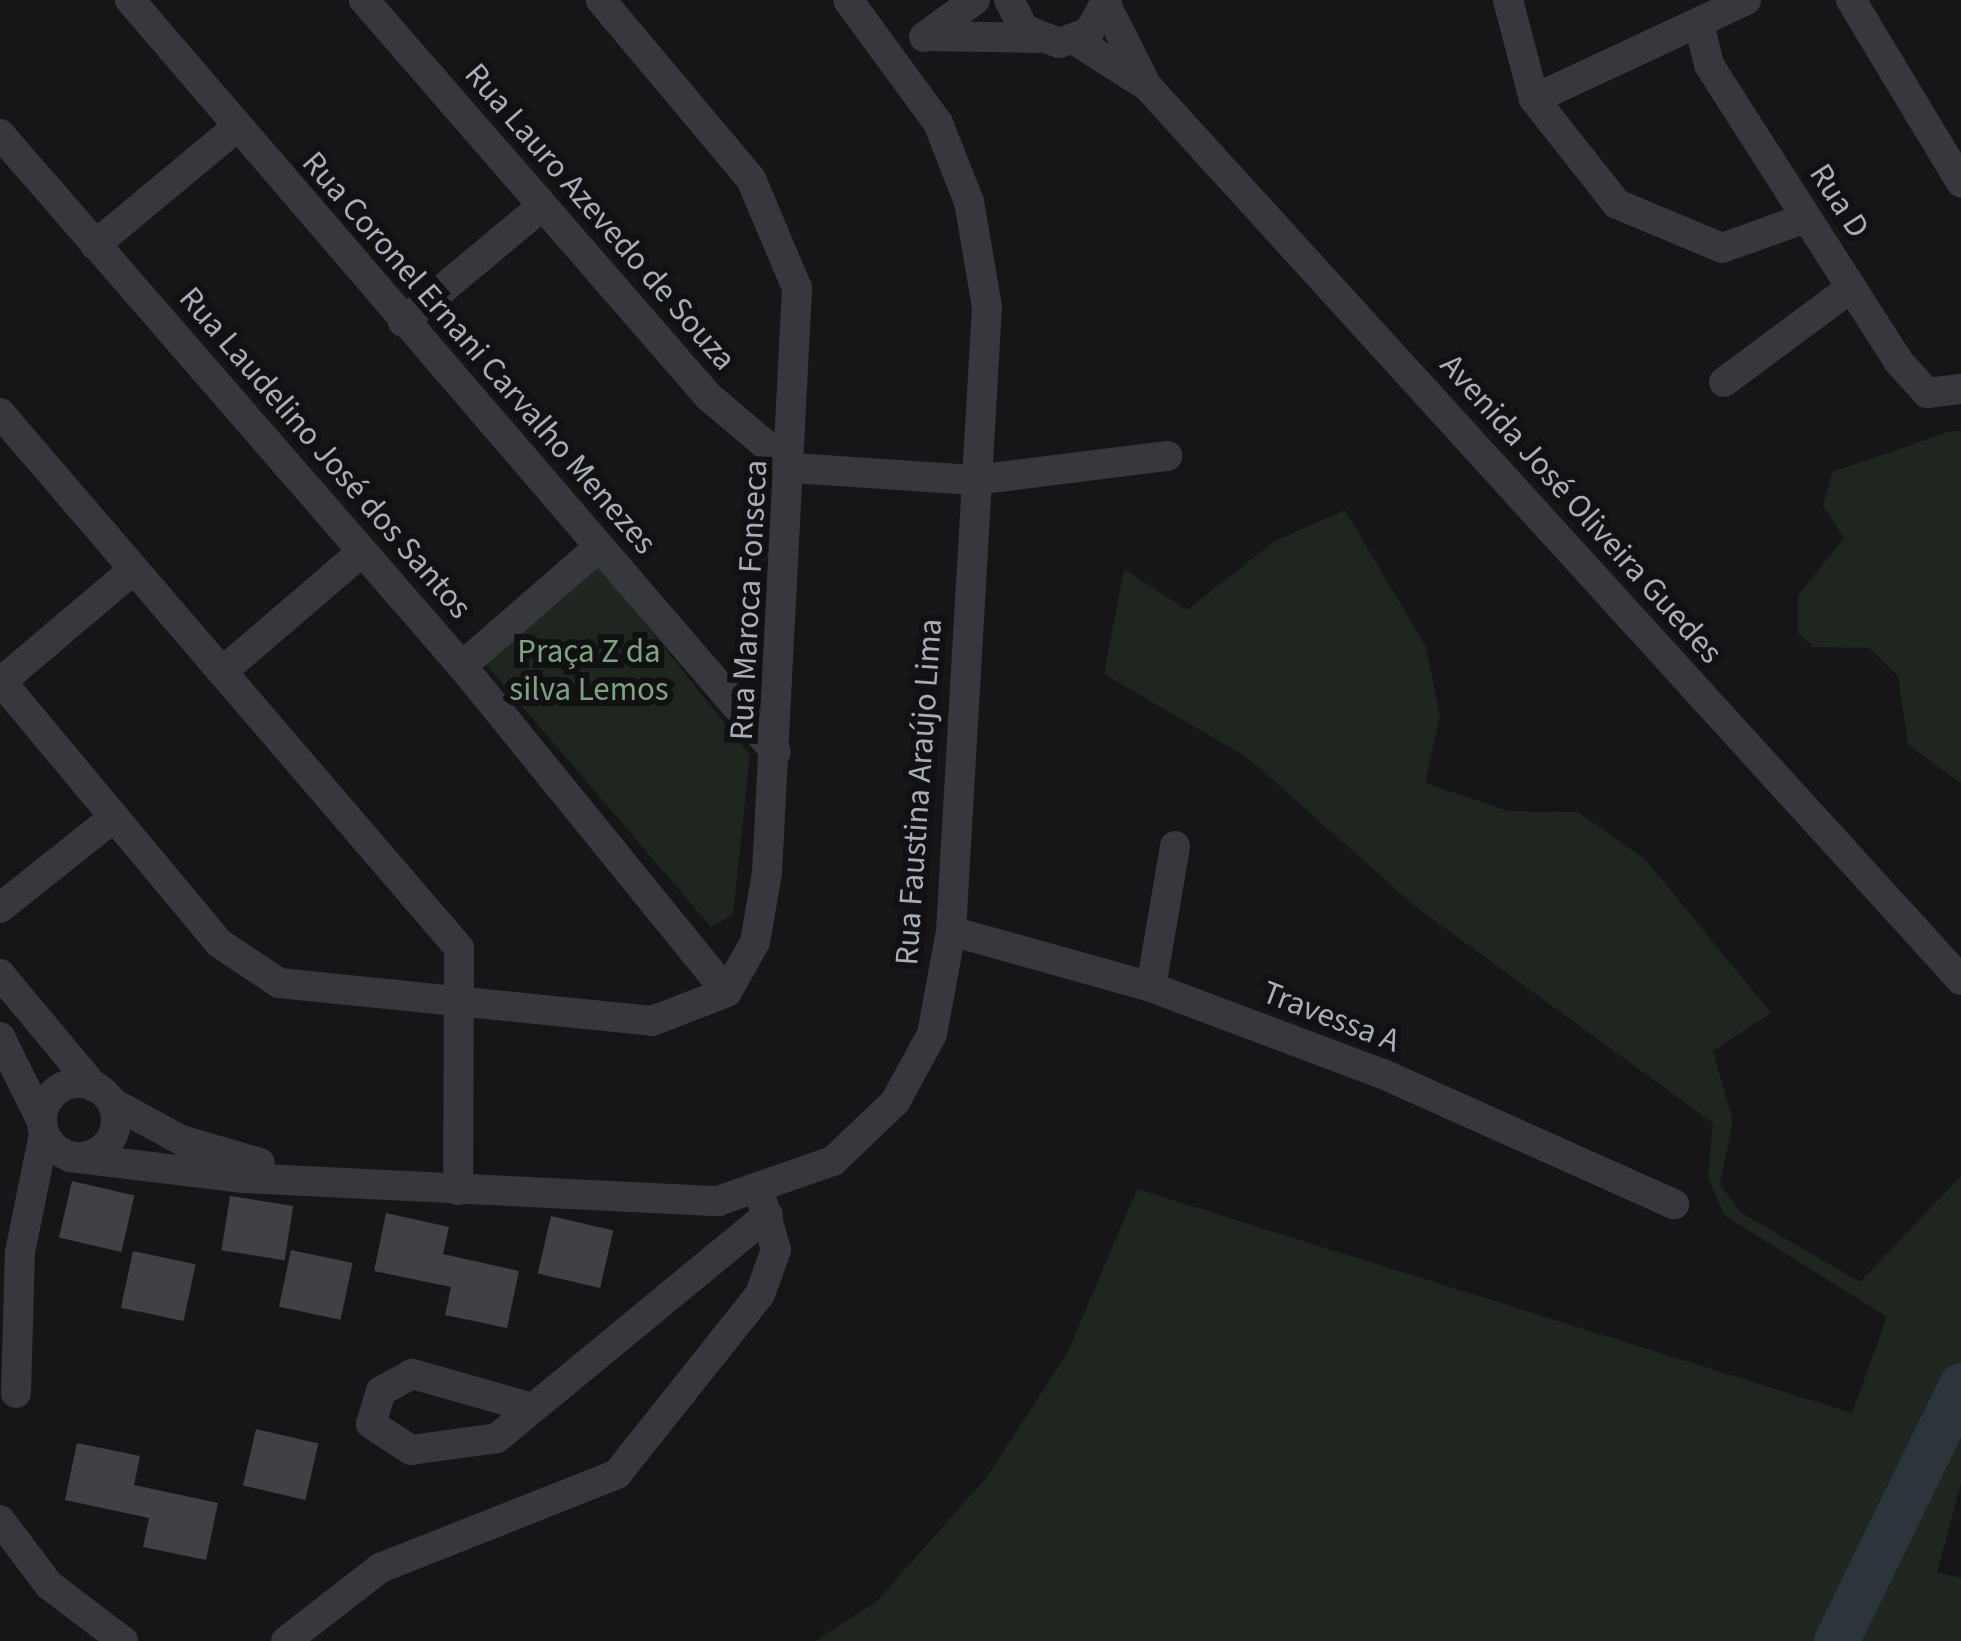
<!DOCTYPE html>
<html>
<head>
<meta charset="utf-8">
<style>
	body { margin:0 }
	#map { position:relative; width:1961px; height:1641px; overflow:hidden; background:#161618; font-family:"Source Sans 3",sans-serif }
	div>[style] { position:absolute }
	.green>* { inset:0; background:#1e261f }
	.river>* { height:45px; margin:-22.5px; padding:0 22.5px; transform-origin:22.5px; border-radius:22.5px; background:#2c353c }
	.building>* { inset:0; background:#404145; transform-origin:0 0 }
	.minor>* { height:30px; margin:-15px; padding:0 15px; transform-origin:15px; border-radius:15px; background:#37383d }
	.minor>.ring { margin:-15px; padding:0; box-sizing:content-box; background:none; border:30px solid #37383d; border-radius:50% }
	span { translate:-50% -50%; white-space:nowrap; text-align:center; line-height:1.15; -webkit-text-stroke:12px #111113; paint-order:stroke }
	.street-label { font-size:33px; color:#a8adb8 }
	.park-label { font-size:33px; color:#7fa381 }
</style>
</head>
<body>
<div id="map">
	<div class="green">
		<div style="clip-path:polygon(1951px 431px,1961px 431px,1961px 783px,1908px 745px,1898px 676px,1869px 648px,1813px 647px,1798px 633px,1798px 595px,1844px 538px,1823px 506px,1832px 472px)"></div>
		<div style="clip-path:polygon(1345px 510px,1426px 647px,1440px 716px,1425px 783px,1508px 811px,1578px 812px,1646px 860px,1771px 1013px,1713px 1051px,1733px 1121px,1720px 1184px,1740px 1212px,1860px 1282px,1961px 1176px,1961px 1484px,1937px 1572px,1961px 1578px,1961px 1641px,815px 1641px,877px 1601px,986px 1478px,1068px 1352px,1137px 1189px,1852px 1413px,1887px 1317px,1724px 1215px,1708px 1177px,1713px 1123px,1416px 907px,1248px 758px,1104px 674px,1124px 569px,1187px 610px,1275px 541px)"></div>
		<div style="clip-path:polygon(597px 563px,750px 755px,733px 915px,711px 927px,485px 663px)"></div>
	</div>
	<div class="river">
		<div style="left:1836px;top:1641px;width:285px;rotate:-64deg"></div>
	</div>
	<div class="building">
		<div style="left:72px;top:1181px;width:64px;height:58px;rotate:13deg"></div>
		<div style="left:230px;top:1196px;width:64px;height:55px;rotate:9deg"></div>
		<div style="clip-path:polygon(386px 1213px,449px 1227px,443px 1254px,519px 1271px,507px 1328px,445px 1315px,451px 1287px,374px 1271px)"></div>
		<div style="left:551px;top:1216px;width:64px;height:59px;rotate:13deg"></div>
		<div style="left:291px;top:1250px;width:63px;height:58px;rotate:12deg"></div>
		<div style="left:133px;top:1251px;width:64px;height:58px;rotate:12deg"></div>
		<div style="left:256px;top:1429px;width:64px;height:58px;rotate:13deg"></div>
		<div style="clip-path:polygon(77px 1443px,140px 1456px,134px 1485px,218px 1503px,206px 1560px,143px 1547px,149px 1518px,65px 1500px)"></div>
	</div>
	<div class="minor">
		<div style="left:130px;top:0;width:991px;rotate:49.34deg"></div>
		<div style="left:364px;top:0;width:526px;rotate:49.01deg"></div>
		<div style="left:709px;top:397px;width:110px;rotate:40.2deg"></div>
		<div style="left:793px;top:468px;width:181px;rotate:3.8deg"></div>
		<div style="left:974px;top:480px;width:195px;rotate:-7.1deg"></div>
		<div style="left:1009px;top:0;width:33px;rotate:63deg"></div>
		<div style="left:1024px;top:29px;width:38px;rotate:22deg"></div>
		<div style="left:1059px;top:43px;width:32px;rotate:-20deg"></div>
		<div style="left:1089px;top:32px;width:37px;rotate:-61deg"></div>
		<div style="left:1508px;top:0;width:102px;rotate:75.3deg"></div>
		<div style="left:1534px;top:99px;width:134px;rotate:51.7deg"></div>
		<div style="left:1617px;top:204px;width:114px;rotate:22.7deg"></div>
		<div style="left:1722px;top:248px;width:89px;rotate:-19.7deg"></div>
		<div style="left:1851px;top:0;width:213px;rotate:58.9deg"></div>
		<div style="left:1106px;top:5px;width:91px;rotate:63.2deg"></div>
		<div style="left:1700px;top:28px;width:38px;rotate:76deg"></div>
		<div style="left:1709px;top:65px;width:351px;rotate:57.4deg"></div>
		<div style="left:1898px;top:361px;width:43px;rotate:47.8deg"></div>
		<div style="left:1927px;top:393px;width:34px;rotate:-7deg"></div>
		<div style="left:927px;top:36px;width:110px;rotate:1deg"></div>
		<div style="left:924px;top:37px;width:63px;rotate:-36deg"></div>
		<div style="left:1075px;top:40px;width:85px;rotate:32.6deg"></div>
		<div style="left:1147px;top:86px;width:1209px;rotate:47.68deg"></div>
		<div style="left:1534px;top:99px;width:234px;rotate:-25deg"></div>
		<div style="left:0;top:134px;width:705px;rotate:49.03deg"></div>
		<div style="left:462px;top:666px;width:420px;rotate:50.9deg"></div>
		<div style="left:95px;top:245px;width:185px;rotate:-39.7deg"></div>
		<div style="left:403px;top:322px;width:181px;rotate:-39.8deg"></div>
		<div style="left:1724px;top:382px;width:159px;rotate:-36.6deg"></div>
		<div style="left:0;top:413px;width:705px;rotate:49.37deg"></div>
		<div style="left:459px;top:948px;width:242px;rotate:90.2deg"></div>
		<div style="left:462px;top:666px;width:181px;rotate:-41deg"></div>
		<div style="left:223px;top:671px;width:183px;rotate:-40.6deg"></div>
		<div style="left:0;top:680px;width:342px;rotate:50.2deg"></div>
		<div style="left:219px;top:943px;width:72px;rotate:33.7deg"></div>
		<div style="left:279px;top:983px;width:375px;rotate:5.8deg"></div>
		<div style="left:652px;top:1021px;width:80px;rotate:-21.1deg"></div>
		<div style="left:727px;top:992px;width:57px;rotate:-60.8deg"></div>
		<div style="left:755px;top:942px;width:70px;rotate:-80.1deg"></div>
		<div style="left:767px;top:873px;width:586px;rotate:-87.06deg"></div>
		<div style="left:797px;top:288px;width:118px;rotate:-112.9deg"></div>
		<div style="left:751px;top:179px;width:234px;rotate:-130deg"></div>
		<div style="left:2px;top:681px;width:173px;rotate:-40.3deg"></div>
		<div style="left:0;top:908px;width:144px;rotate:-38.5deg"></div>
		<div style="left:951px;top:931px;width:208px;rotate:15.6deg"></div>
		<div style="left:1151px;top:987px;width:248px;rotate:20.6deg"></div>
		<div style="left:1383px;top:1074px;width:319px;rotate:24.1deg"></div>
		<div style="left:0;top:974px;width:147px;rotate:50.2deg"></div>
		<div style="left:1151px;top:987px;width:143px;rotate:-80.3deg"></div>
		<div style="left:0;top:1037px;width:95px;rotate:63.7deg"></div>
		<div class="ring" style="left:42px;top:1083px;width:44px;height:44px"></div>
		<div style="left:111px;top:1102px;width:80px;rotate:28.5deg"></div>
		<div style="left:181px;top:1140px;width:82px;rotate:16.2deg"></div>
		<div style="left:70px;top:1157px;width:175px;rotate:6.9deg"></div>
		<div style="left:244px;top:1178px;width:475px;rotate:2.8deg"></div>
		<div style="left:718px;top:1201px;width:122px;rotate:-19.2deg"></div>
		<div style="left:833px;top:1161px;width:86px;rotate:-43.6deg"></div>
		<div style="left:895px;top:1102px;width:77px;rotate:-61.4deg"></div>
		<div style="left:932px;top:1034px;width:105px;rotate:-79.5deg"></div>
		<div style="left:951px;top:931px;width:625px;rotate:-86.7deg"></div>
		<div style="left:987px;top:307px;width:107px;rotate:-99.7deg"></div>
		<div style="left:969px;top:202px;width:85px;rotate:-111.4deg"></div>
		<div style="left:938px;top:123px;width:152px;rotate:-126.2deg"></div>
		<div style="left:16px;top:1393px;width:141px;rotate:-88.4deg"></div>
		<div style="left:20px;top:1252px;width:120px;rotate:-78.5deg"></div>
		<div style="left:529px;top:1407px;width:122px;rotate:-164.2deg"></div>
		<div style="left:412px;top:1374px;width:35px;rotate:151deg"></div>
		<div style="left:381px;top:1391px;width:34px;rotate:107deg"></div>
		<div style="left:371px;top:1424px;width:48px;rotate:33deg"></div>
		<div style="left:411px;top:1450px;width:87px;rotate:-7.9deg"></div>
		<div style="left:497px;top:1438px;width:351px;rotate:-39.5deg"></div>
		<div style="left:0;top:1520px;width:81px;rotate:53deg"></div>
		<div style="left:49px;top:1585px;width:93px;rotate:37.1deg"></div>
		<div style="left:286px;top:1641px;width:119px;rotate:-37.8deg"></div>
		<div style="left:380px;top:1568px;width:255px;rotate:-21.6deg"></div>
		<div style="left:617px;top:1474px;width:230px;rotate:-51.5deg"></div>
		<div style="left:760px;top:1294px;width:47px;rotate:-70deg"></div>
		<div style="left:776px;top:1250px;width:58px;rotate:-105.9deg"></div>
	</div>
	<div class="street-label">
		<span style="left:1839px;top:201px;rotate:57deg">Rua D</span>
		<span style="left:600px;top:217px;rotate:49deg">Rua Lauro Azevedo de Souza</span>
		<span style="left:479px;top:353px;rotate:49deg">Rua Coronel Ernani Carvalho Menezes</span>
		<span style="left:325px;top:453px;rotate:49deg">Rua Laudelino José dos Santos</span>
		<span style="left:1581px;top:509px;rotate:48deg">Avenida José Oliveira Guedes</span>
		<span style="left:749px;top:600px;rotate:-87deg">Rua Maroca Fonseca</span>
		<span style="left:919px;top:792px;rotate:-86deg">Rua Faustina Araújo Lima</span>
		<span style="left:1331px;top:1017px;rotate:21deg">Travessa A</span>
	</div>
	<div class="park-label">
		<span style="left:589px;top:671px">Praça Z da<br>silva Lemos</span>
	</div>
</div>
</body>
</html>
